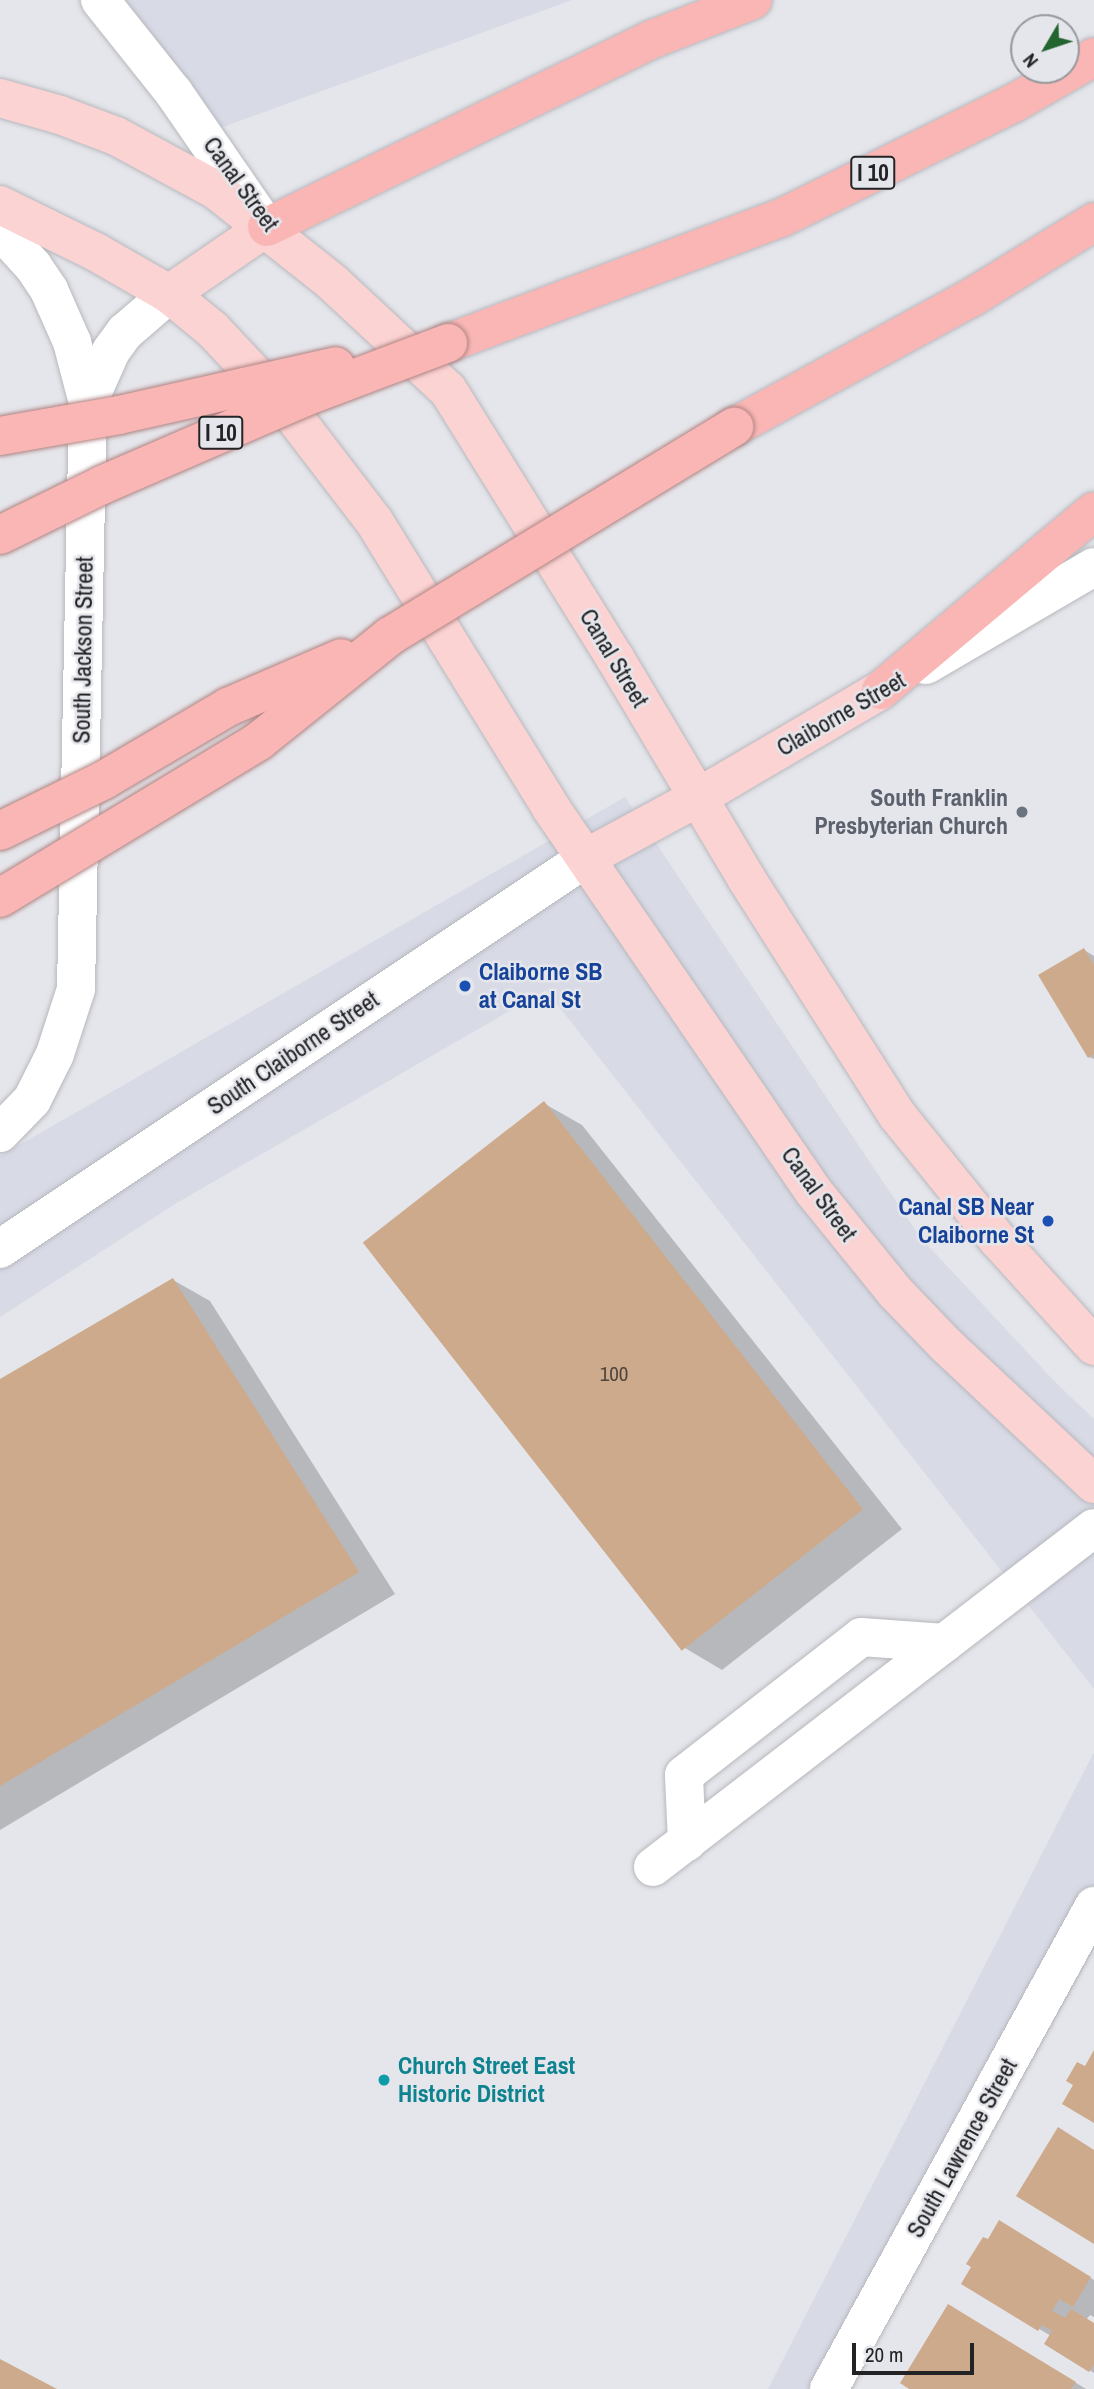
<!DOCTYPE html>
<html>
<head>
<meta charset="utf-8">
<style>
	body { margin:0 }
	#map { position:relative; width:1094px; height:2389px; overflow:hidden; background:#e5e6eb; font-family:"Archivo Narrow",sans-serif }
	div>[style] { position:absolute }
	.built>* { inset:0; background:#d8dae6 }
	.shadow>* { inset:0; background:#0003 }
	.building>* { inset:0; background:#cdaa8c; transform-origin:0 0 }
	.roads { filter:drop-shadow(0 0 2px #b7b8bd) drop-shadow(0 0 2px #b7b8bd) }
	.minor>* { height:38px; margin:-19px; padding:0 19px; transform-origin:19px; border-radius:19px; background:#fff }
	.major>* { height:38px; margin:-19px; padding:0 19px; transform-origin:19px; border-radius:19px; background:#fbd3d2 }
	.highway>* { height:38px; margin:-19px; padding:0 19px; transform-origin:19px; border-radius:19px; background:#f9b6b4 }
	.bridges { filter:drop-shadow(0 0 2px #ae8382) drop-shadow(0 0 2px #ae8382) }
	.highway-bridge>* { height:38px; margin:-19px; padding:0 19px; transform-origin:19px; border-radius:19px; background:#f9b6b4 }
	.dots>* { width:19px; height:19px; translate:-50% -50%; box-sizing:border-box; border:4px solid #e5e6eb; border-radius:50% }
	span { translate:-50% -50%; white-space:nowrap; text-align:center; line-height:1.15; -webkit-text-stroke:5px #e5e6eb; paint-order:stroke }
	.number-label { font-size:21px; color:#4e453f }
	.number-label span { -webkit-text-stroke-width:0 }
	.shield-label span { padding:2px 5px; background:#e5e6eb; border:2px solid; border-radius:5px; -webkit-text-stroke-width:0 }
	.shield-label { font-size:23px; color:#232325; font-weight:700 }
	.street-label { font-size:24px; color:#232325 }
	.worship-label { font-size:24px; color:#5b616d; font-weight:700 }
	.right { translate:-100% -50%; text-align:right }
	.transit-label { font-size:24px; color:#164399; font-weight:700 }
	.left { translate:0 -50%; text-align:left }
	.culture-label { font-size:24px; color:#0d838f; font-weight:700 }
	.north { position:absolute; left:1010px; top:14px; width:70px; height:70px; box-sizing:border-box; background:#e5e6eb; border:2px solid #97989c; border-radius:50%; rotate:231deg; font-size:19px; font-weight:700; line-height:28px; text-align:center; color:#232325 }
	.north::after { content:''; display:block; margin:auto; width:24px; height:32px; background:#23652f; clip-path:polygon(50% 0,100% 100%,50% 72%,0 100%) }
	.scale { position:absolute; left:852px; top:2343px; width:122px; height:32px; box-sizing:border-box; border:4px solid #232325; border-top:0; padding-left:9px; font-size:21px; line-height:24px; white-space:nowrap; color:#232325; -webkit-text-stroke:5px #e5e6eb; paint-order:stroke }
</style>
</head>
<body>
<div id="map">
	<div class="built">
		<div style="clip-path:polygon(103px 0,572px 0,204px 134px)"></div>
		<div style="clip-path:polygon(625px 797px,920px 1237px,1056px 1383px,1094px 1419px,1094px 1689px,546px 990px,175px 1204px,0 1317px,0 1156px)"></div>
		<div style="clip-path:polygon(1094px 1752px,1094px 1949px,851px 2389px,768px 2389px)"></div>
	</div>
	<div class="shadow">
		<div style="clip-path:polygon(1084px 950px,1094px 956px,1094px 1059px,1089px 1057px)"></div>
		<div style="clip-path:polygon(545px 1104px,582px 1125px,902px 1529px,722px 1670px,685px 1648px)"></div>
		<div style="clip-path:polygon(173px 1280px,210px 1301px,395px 1594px,0 1830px,0 1381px)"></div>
		<div style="clip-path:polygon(1029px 2240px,1094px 2280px,1094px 2317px,1090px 2315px,1086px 2320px,1094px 2324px,1094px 2373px,1046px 2343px,1051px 2336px,963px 2283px)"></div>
		<div style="clip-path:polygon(978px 2323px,1086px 2389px,912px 2389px)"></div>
	</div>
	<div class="building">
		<div style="clip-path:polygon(1084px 948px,1094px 965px,1094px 1054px,1088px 1058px,1038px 975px)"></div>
		<div style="left:544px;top:1101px;width:518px;height:230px;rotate:52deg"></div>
		<div style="clip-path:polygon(173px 1278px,359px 1572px,0 1786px,0 1379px)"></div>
		<div style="clip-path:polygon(1094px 2050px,1094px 2123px,1062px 2104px,1073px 2085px,1066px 2081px,1077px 2062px,1085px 2066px)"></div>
		<div style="clip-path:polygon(1058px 2127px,1094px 2150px,1094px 2244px,1016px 2196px)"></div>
		<div style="clip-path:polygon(999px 2220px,1091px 2277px,1073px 2307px,1059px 2299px,1052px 2311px,1065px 2318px,1071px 2309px,1094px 2323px,1094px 2364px,1089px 2372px,1044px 2344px,1052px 2331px,1042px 2325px,1038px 2331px,961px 2284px,971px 2267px,966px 2264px,983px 2237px,988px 2239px)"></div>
		<div style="clip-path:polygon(948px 2304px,1076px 2382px,1071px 2389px,909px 2389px,900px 2383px)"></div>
		<div style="clip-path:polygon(0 2359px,57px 2389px,0 2389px)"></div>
	</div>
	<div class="roads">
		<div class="minor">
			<div style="left:100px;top:0;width:119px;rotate:51.5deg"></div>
			<div style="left:174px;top:93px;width:160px;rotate:55.4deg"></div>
			<div style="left:0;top:230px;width:49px;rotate:47.5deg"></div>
			<div style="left:33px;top:266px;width:29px;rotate:56deg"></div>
			<div style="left:49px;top:290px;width:57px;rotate:66.1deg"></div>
			<div style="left:72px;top:342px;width:63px;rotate:75.3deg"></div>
			<div style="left:926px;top:665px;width:194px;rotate:-30.3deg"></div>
			<div style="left:0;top:1133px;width:46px;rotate:-45.9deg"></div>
			<div style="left:32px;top:1100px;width:51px;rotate:-63.4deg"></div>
			<div style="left:55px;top:1054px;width:68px;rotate:-72.1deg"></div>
			<div style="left:76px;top:989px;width:586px;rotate:-88.83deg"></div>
			<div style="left:88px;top:403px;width:57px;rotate:-66.1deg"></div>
			<div style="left:111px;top:351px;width:24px;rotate:-54deg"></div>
			<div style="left:125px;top:332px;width:58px;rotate:-40.8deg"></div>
			<div style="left:0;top:1249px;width:704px;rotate:-33.71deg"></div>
			<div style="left:687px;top:1842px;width:67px;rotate:-92.6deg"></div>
			<div style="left:684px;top:1775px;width:224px;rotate:-37.9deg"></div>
			<div style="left:861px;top:1637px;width:84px;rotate:4.1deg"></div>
			<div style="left:653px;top:1867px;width:556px;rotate:-37.55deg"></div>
			<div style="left:829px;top:2389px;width:551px;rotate:-61.25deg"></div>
		</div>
		<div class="major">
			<div style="left:0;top:98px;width:62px;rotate:15.8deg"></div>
			<div style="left:60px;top:115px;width:60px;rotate:20.6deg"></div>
			<div style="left:116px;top:136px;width:114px;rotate:28.4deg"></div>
			<div style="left:216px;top:190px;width:148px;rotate:38.4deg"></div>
			<div style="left:332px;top:282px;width:158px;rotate:43deg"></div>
			<div style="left:448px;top:390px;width:316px;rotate:58.1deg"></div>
			<div style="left:615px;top:658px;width:256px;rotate:59.2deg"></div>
			<div style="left:746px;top:878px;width:281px;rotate:57.5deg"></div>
			<div style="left:897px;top:1115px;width:161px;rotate:51.1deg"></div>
			<div style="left:998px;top:1240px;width:143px;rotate:47.8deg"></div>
			<div style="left:0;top:205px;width:105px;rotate:26.1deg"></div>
			<div style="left:94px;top:251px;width:86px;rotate:29.8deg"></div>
			<div style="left:169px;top:294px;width:55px;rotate:39.1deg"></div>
			<div style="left:212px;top:329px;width:115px;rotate:46.8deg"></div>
			<div style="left:291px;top:413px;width:136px;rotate:52.5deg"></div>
			<div style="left:374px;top:521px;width:337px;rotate:58.3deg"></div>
			<div style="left:551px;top:808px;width:465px;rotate:55.6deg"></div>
			<div style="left:814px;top:1192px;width:129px;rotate:51deg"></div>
			<div style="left:895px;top:1292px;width:74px;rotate:46.1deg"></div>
			<div style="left:946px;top:1345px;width:203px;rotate:43.2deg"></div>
			<div style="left:169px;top:294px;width:119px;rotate:-34.4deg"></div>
			<div style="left:586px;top:858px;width:126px;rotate:-28.4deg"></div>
			<div style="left:697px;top:798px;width:213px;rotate:-30.4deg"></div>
		</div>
		<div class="highway">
			<div style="left:267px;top:227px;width:429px;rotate:-26deg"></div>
			<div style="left:653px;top:39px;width:107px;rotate:-21.3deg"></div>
			<div style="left:448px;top:343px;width:356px;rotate:-20.6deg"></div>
			<div style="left:781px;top:218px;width:260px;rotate:-26.3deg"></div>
			<div style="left:1014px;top:103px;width:92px;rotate:-29.9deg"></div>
			<div style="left:734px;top:427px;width:270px;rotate:-28.6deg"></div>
			<div style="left:971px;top:298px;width:145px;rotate:-31.7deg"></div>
			<div style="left:881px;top:690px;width:278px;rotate:-40deg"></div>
		</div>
	</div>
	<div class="bridges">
		<div class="highway-bridge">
			<div style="left:0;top:436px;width:121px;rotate:-10deg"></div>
			<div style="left:119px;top:415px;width:222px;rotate:-12.7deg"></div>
			<div style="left:0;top:535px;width:114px;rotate:-26.1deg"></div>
			<div style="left:102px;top:485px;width:221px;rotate:-23.4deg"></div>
			<div style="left:305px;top:397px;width:153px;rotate:-20.7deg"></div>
			<div style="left:0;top:831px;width:116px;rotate:-26.1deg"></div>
			<div style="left:104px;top:780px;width:144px;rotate:-30.5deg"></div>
			<div style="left:228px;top:707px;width:123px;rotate:-23.4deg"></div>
			<div style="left:0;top:898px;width:303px;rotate:-31.2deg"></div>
			<div style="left:259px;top:741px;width:168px;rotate:-38.7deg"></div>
			<div style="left:390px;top:636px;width:403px;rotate:-31.3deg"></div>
		</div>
	</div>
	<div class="dots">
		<div style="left:1022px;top:812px;background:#6b7280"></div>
		<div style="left:465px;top:986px;background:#1a4fb4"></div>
		<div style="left:1048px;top:1221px;background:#1a4fb4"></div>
		<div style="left:384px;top:2080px;background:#0f9aa8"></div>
	</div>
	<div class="number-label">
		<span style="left:614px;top:1374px">100</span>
	</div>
	<div class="shield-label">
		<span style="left:873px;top:173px">I 10</span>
		<span style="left:221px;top:433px">I 10</span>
	</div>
	<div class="street-label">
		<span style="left:241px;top:184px;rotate:54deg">Canal Street</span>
		<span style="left:83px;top:650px;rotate:-89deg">South Jackson Street</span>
		<span style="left:614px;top:658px;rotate:59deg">Canal Street</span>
		<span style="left:841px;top:714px;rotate:-30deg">Claiborne Street</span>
		<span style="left:293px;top:1053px;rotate:-34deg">South Claiborne Street</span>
		<span style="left:819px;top:1194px;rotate:54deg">Canal Street</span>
		<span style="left:962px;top:2148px;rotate:-61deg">South Lawrence Street</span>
	</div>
	<div class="worship-label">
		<span class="right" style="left:1008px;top:812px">South Franklin<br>Presbyterian Church</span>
	</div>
	<div class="transit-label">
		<span class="left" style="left:479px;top:986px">Claiborne SB<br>at Canal St</span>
		<span class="right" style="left:1034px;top:1221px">Canal SB Near<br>Claiborne St</span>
	</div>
	<div class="culture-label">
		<span class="left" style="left:398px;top:2080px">Church Street East<br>Historic District</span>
	</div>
	<div class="north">N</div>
	<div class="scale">20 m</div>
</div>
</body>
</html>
